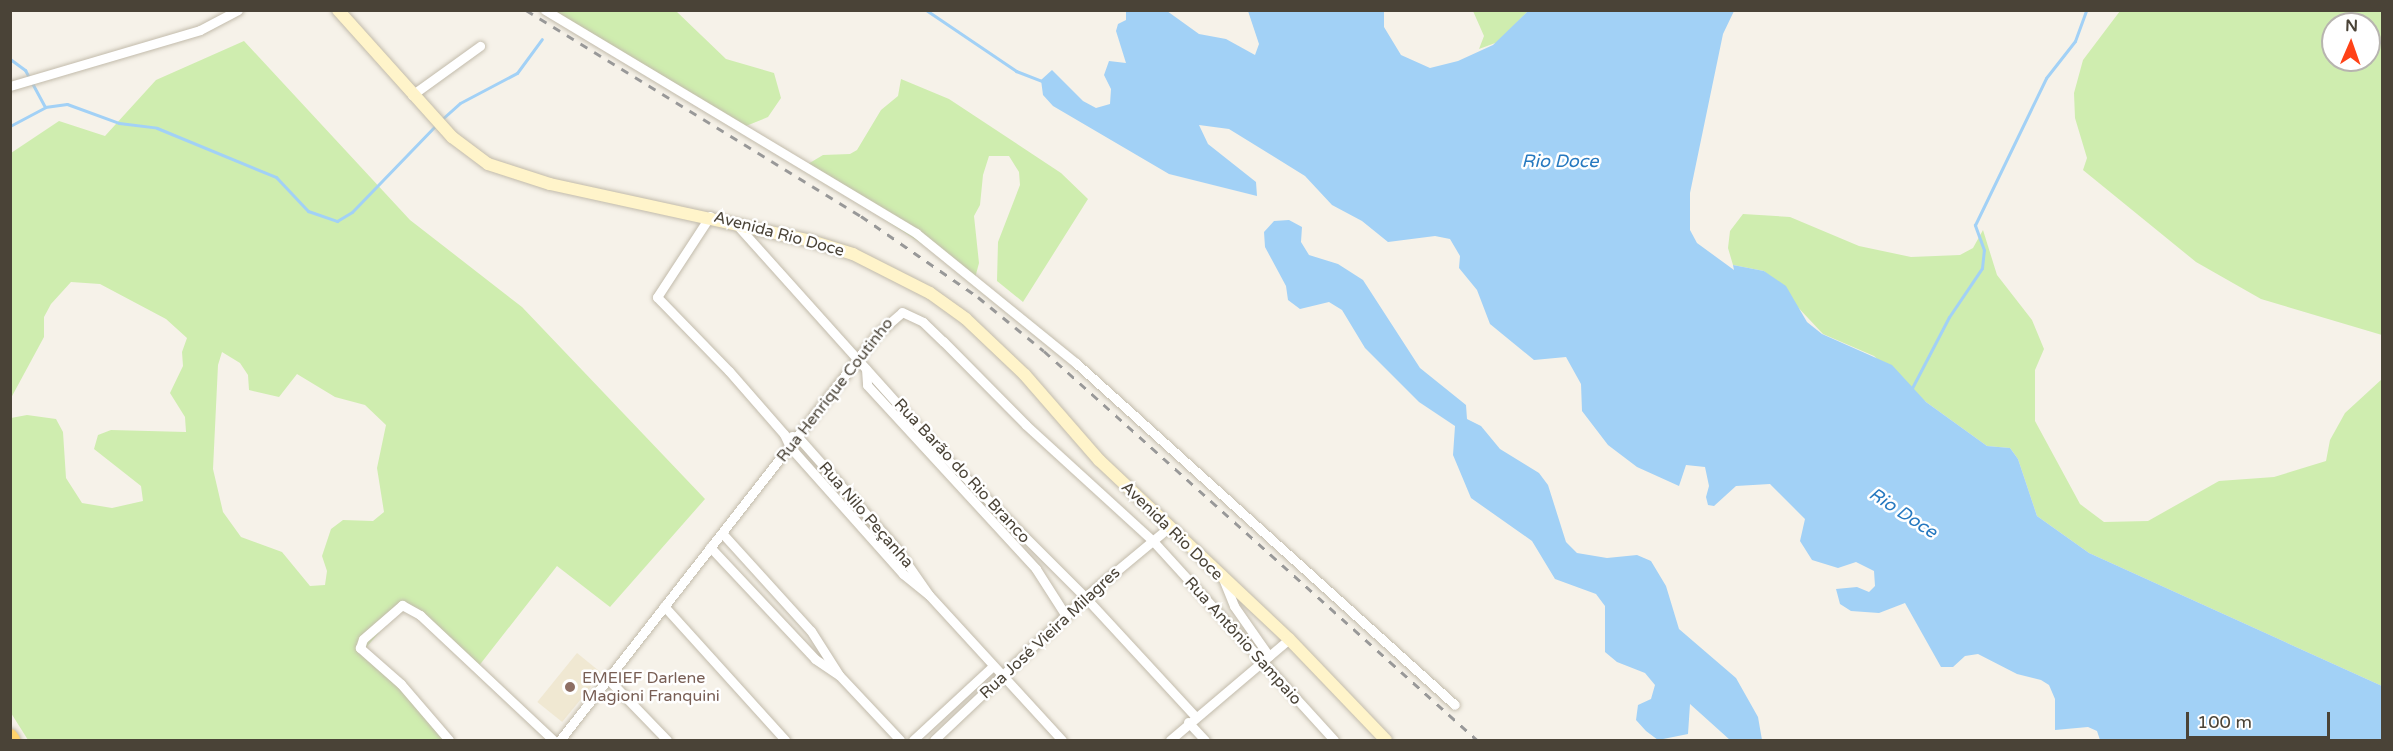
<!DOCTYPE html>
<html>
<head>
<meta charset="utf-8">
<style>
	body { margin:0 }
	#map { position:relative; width:2393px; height:751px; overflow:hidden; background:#f6f2e9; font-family:"Varela Round",sans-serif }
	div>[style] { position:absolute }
	.education>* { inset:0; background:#f0e8d2; transform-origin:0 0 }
	.green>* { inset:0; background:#cfedaf }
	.water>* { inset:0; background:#a2d1f6 }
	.stream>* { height:3px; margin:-1.5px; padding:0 1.5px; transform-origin:1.5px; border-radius:1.5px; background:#a2d1f6 }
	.roads { filter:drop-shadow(0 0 2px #c2bbab) drop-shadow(0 0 2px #c2bbab) }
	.street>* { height:9px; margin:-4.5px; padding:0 4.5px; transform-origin:4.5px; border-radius:4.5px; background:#fff }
	.secondary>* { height:12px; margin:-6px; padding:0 6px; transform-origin:6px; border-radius:6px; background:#fff4ca }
	.highway>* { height:16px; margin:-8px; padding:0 8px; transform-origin:8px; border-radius:8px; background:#ffd36b }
	.rail>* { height:3px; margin-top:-1.5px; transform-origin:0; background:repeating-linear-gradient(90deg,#989898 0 8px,transparent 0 16px) }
	.dots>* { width:16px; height:16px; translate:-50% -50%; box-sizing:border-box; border:3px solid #fff; border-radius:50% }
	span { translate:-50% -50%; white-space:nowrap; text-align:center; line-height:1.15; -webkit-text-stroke:5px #fff; paint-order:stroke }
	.street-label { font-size:16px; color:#4a4337 }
	.education-label { font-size:16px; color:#785e54 }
	.left { translate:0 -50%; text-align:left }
	.water-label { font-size:18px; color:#2679c0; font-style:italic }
	.frame { position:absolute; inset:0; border:12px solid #4a4337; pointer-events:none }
	.north { position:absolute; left:2321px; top:12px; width:60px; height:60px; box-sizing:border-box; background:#fff; border:2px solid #b7b4af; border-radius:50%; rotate:2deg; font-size:16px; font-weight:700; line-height:24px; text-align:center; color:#4a4337 }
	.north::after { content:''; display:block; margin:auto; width:21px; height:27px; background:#ff4217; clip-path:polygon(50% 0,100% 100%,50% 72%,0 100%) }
	.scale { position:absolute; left:2186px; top:712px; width:144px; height:27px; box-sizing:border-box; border:3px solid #4a4337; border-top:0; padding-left:8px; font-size:18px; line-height:21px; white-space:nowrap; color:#4a4337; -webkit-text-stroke:4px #fff; paint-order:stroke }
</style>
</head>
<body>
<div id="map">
	<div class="education">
		<div style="left:577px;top:653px;width:32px;height:63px;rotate:39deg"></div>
	</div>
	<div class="green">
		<div style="clip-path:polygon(554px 10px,676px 11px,726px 59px,774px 73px,781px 98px,768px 117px,741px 128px)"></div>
		<div style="clip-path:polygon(1473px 11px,1528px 11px,1498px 42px,1479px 49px,1484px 36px)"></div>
		<div style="clip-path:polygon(evenodd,2120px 11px,2382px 11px,2382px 335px,2261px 299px,2196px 262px,2083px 170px,2087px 158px,2075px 118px,2074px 93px,2083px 60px,2120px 11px,2333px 24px,2369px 24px,2369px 60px,2333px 60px,2333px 24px)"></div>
		<div style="clip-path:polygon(evenodd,244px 41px,410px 220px,522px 307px,705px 499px,610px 607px,557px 566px,478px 667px,403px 605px,364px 650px,447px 740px,28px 740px,11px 713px,11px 418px,27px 415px,56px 419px,63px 432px,66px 478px,82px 503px,112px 508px,143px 501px,141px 486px,94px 449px,98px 435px,111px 430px,186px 432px,185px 417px,170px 393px,183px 366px,182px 352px,187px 338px,166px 319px,100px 284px,71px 282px,51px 304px,44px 317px,44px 337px,11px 398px,11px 153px,59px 121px,105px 136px,156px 80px,244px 41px,222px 352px,240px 363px,248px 375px,249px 390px,279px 397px,297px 374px,335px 397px,365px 405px,386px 425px,377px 468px,384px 512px,373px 521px,343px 520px,331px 529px,322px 556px,327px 571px,325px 585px,310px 586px,282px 552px,241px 537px,223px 512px,213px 469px,218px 365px,222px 352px)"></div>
		<div style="clip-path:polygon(901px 79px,949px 99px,1061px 173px,1088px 199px,1023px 302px,997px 281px,998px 242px,1020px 185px,1019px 172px,1009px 156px,989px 156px,983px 175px,980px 205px,974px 216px,979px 263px,975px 278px,803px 167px,823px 155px,850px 154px,857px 150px,881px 110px,898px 96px)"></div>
		<div style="clip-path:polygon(1743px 214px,1790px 217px,1859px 246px,1911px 257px,1960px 255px,1973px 248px,1983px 230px,1997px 275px,2032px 320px,2044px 349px,2035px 370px,2035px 421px,2080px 504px,2104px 522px,2148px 521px,2219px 481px,2274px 477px,2326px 461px,2330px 440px,2345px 413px,2382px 379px,2382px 686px,2089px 553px,2037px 516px,2018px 459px,2010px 448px,1987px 446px,1926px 402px,1874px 356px,1823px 334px,1764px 271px,1733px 265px,1728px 248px,1730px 231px)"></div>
	</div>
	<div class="water">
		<div style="clip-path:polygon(1126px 11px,1167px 11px,1199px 34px,1226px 39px,1255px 55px,1259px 44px,1248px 11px,1384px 11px,1384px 27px,1401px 55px,1430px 68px,1458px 61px,1493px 45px,1528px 11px,1734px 11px,1723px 34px,1690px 193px,1690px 230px,1697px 243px,1734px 270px,1733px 265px,1764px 271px,1786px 286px,1807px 322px,1822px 334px,1892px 365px,1926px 402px,1987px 446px,2010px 448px,2018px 459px,2037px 516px,2089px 553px,2382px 686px,2382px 740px,2100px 740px,2097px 731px,2088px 727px,2055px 730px,2055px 699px,2049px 685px,2041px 680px,2017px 674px,1978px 654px,1965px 656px,1953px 667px,1941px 667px,1905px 603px,1879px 613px,1851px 611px,1840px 604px,1836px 589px,1857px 587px,1869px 592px,1875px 586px,1874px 571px,1856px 562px,1838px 568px,1812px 560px,1800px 541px,1805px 519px,1770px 484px,1736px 486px,1714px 506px,1708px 505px,1706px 497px,1709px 486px,1705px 467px,1686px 465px,1679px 486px,1637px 467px,1608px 445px,1582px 411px,1581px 384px,1566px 357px,1534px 360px,1490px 324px,1477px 290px,1459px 268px,1460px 256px,1450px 239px,1435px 236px,1388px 242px,1362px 221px,1332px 205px,1305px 176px,1229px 129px,1199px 125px,1208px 144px,1256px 182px,1257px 196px,1169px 174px,1053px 106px,1043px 95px,1041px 80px,1052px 70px,1083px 101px,1096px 108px,1110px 104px,1111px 89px,1104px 75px,1109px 61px,1126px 63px,1116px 31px,1118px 24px,1126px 20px)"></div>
		<div style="clip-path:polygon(1289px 220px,1302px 227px,1301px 242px,1309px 255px,1338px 264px,1363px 280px,1420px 368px,1466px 405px,1467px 419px,1481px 426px,1500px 449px,1539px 473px,1548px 485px,1566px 542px,1577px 553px,1607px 558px,1637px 555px,1651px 561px,1666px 586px,1679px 629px,1736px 678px,1758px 717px,1762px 740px,1730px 740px,1690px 704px,1688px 734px,1658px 740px,1646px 731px,1636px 720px,1638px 705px,1651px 699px,1655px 685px,1645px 673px,1617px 662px,1605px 652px,1605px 606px,1596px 594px,1555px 579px,1532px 541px,1471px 498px,1453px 455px,1455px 426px,1419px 402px,1365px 348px,1342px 310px,1329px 302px,1300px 309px,1288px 300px,1286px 286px,1265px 247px,1264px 232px,1274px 221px)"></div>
	</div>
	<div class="stream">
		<div style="left:926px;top:10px;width:109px;rotate:34.1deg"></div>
		<div style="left:1016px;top:71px;width:28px;rotate:21deg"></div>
		<div style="left:10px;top:59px;width:19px;rotate:36deg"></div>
		<div style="left:25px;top:70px;width:42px;rotate:61.6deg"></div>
		<div style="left:441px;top:120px;width:25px;rotate:-42deg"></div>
		<div style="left:460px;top:103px;width:64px;rotate:-27.8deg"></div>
		<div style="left:517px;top:73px;width:42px;rotate:-53.7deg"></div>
		<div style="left:10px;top:126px;width:40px;rotate:-28deg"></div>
		<div style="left:45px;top:107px;width:22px;rotate:-8deg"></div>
		<div style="left:67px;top:104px;width:55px;rotate:20.1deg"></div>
		<div style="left:119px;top:123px;width:38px;rotate:7deg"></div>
		<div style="left:157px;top:128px;width:129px;rotate:22.4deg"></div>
		<div style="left:276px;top:177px;width:47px;rotate:46.7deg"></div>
		<div style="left:308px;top:211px;width:31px;rotate:19deg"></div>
		<div style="left:337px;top:221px;width:17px;rotate:-31deg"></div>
		<div style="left:352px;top:212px;width:121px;rotate:-46deg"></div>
		<div style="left:1912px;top:388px;width:80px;rotate:-62.5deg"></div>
		<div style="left:1949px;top:317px;width:59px;rotate:-56deg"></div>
		<div style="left:1982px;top:268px;width:18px;rotate:-84deg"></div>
		<div style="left:1984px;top:250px;width:27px;rotate:-110deg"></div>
		<div style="left:1975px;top:225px;width:163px;rotate:-64.2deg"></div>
		<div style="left:2046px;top:78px;width:47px;rotate:-51.9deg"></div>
		<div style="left:2075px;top:41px;width:33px;rotate:-70deg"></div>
	</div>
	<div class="roads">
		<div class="street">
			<div style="left:545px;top:10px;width:433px;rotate:31deg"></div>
			<div style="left:916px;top:233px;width:206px;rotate:39.1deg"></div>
			<div style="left:1076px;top:363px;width:510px;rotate:42.06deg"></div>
			<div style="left:10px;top:86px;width:198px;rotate:-16.4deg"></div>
			<div style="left:200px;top:30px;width:43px;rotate:-27.8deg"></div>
			<div style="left:412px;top:95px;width:84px;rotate:-35.8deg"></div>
			<div style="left:710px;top:216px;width:97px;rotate:123.2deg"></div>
			<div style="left:657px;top:297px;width:103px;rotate:45.8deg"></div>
			<div style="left:729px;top:371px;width:84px;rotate:48.9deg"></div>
			<div style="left:784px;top:434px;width:14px;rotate:65deg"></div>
			<div style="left:790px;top:447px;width:170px;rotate:48.3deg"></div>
			<div style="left:903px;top:574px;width:33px;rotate:39deg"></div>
			<div style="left:737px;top:225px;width:313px;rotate:48.1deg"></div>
			<div style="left:946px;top:458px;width:197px;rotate:45deg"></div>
			<div style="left:1085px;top:597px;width:162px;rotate:47.3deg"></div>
			<div style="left:866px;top:369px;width:16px;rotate:86deg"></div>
			<div style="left:867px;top:385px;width:250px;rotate:47.4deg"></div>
			<div style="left:1036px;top:569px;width:56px;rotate:57.4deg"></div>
			<div style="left:792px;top:436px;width:6px;rotate:9deg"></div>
			<div style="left:798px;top:437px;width:149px;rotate:48.5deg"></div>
			<div style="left:897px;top:549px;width:56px;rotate:55.2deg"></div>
			<div style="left:929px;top:595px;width:197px;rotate:47.5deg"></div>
			<div style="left:722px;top:533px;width:132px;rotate:47.8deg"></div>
			<div style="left:811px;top:631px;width:52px;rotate:57.5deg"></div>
			<div style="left:710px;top:547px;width:154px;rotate:46.8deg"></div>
			<div style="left:815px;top:659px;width:29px;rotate:34deg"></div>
			<div style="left:839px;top:675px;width:89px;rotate:46.8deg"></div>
			<div style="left:1224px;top:581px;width:27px;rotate:68deg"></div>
			<div style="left:1234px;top:606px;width:61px;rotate:55deg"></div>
			<div style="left:664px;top:606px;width:181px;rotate:47.9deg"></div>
			<div style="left:608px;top:679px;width:85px;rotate:46deg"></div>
			<div style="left:1188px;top:722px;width:25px;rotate:47deg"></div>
			<div style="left:449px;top:740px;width:74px;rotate:-130.6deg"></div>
			<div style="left:401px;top:684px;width:55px;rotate:-138.7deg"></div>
			<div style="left:360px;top:648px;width:9px;rotate:-72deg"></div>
			<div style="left:363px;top:639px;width:52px;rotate:-41.1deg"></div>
			<div style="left:402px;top:605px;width:21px;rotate:29deg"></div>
			<div style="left:420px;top:615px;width:183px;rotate:43.2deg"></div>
			<div style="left:560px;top:740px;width:515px;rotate:-52.02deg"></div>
			<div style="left:877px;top:334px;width:33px;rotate:-41deg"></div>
			<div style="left:902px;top:312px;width:23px;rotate:25deg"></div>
			<div style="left:923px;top:322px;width:28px;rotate:44deg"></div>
			<div style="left:943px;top:341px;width:118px;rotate:45.3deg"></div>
			<div style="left:1026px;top:425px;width:172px;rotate:42.4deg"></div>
			<div style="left:1153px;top:541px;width:269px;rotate:47.7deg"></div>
			<div style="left:913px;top:740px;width:109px;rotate:-42.8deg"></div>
			<div style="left:934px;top:740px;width:208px;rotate:-43.4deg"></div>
			<div style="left:1085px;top:597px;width:108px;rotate:-39.7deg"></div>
			<div style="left:1170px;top:740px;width:156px;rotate:-40.3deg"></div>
		</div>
		<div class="secondary">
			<div style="left:338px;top:10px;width:171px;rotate:48.1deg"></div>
			<div style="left:452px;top:137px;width:45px;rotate:36.9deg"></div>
			<div style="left:488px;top:164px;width:65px;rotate:17.9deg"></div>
			<div style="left:550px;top:184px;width:267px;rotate:12.3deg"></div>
			<div style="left:811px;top:241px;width:44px;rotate:17.2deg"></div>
			<div style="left:853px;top:254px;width:86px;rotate:26.9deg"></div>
			<div style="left:930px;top:293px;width:44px;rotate:35.8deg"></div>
			<div style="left:966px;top:319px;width:81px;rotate:43.5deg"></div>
			<div style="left:1025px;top:375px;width:113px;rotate:49deg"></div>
			<div style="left:1099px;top:460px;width:261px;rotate:43.3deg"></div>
			<div style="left:1289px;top:639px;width:140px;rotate:46.2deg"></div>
		</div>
		<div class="highway">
			<div style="left:10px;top:737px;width:4px;rotate:56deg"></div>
		</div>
	</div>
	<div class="rail">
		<div style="left:526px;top:10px;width:393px;rotate:31.6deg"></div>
		<div style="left:861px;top:216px;width:142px;rotate:34.7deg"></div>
		<div style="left:978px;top:297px;width:85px;rotate:39.3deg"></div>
		<div style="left:1044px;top:351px;width:582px;rotate:41.94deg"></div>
	</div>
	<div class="dots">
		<div style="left:570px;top:687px;background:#8d6e63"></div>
	</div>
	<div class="street-label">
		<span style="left:779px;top:234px;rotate:15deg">Avenida Rio Doce</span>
		<span style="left:835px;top:390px;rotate:-52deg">Rua Henrique Coutinho</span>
		<span style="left:962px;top:471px;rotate:47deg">Rua Barão do Rio Branco</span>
		<span style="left:866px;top:515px;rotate:49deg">Rua Nilo Peçanha</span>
		<span style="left:1172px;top:531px;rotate:44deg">Avenida Rio Doce</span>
		<span style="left:1050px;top:633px;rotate:-43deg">Rua José Vieira Milagres</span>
		<span style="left:1243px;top:641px;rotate:48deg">Rua Antônio Sampaio</span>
	</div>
	<div class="education-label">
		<span class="left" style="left:582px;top:687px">EMEIEF Darlene<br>Magioni Franquini</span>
	</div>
	<div class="water-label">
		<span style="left:1560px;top:161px">Rio Doce</span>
		<span style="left:1903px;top:513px;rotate:33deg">Rio Doce</span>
	</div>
	<div class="frame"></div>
	<div class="north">N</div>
	<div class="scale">100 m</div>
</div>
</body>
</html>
